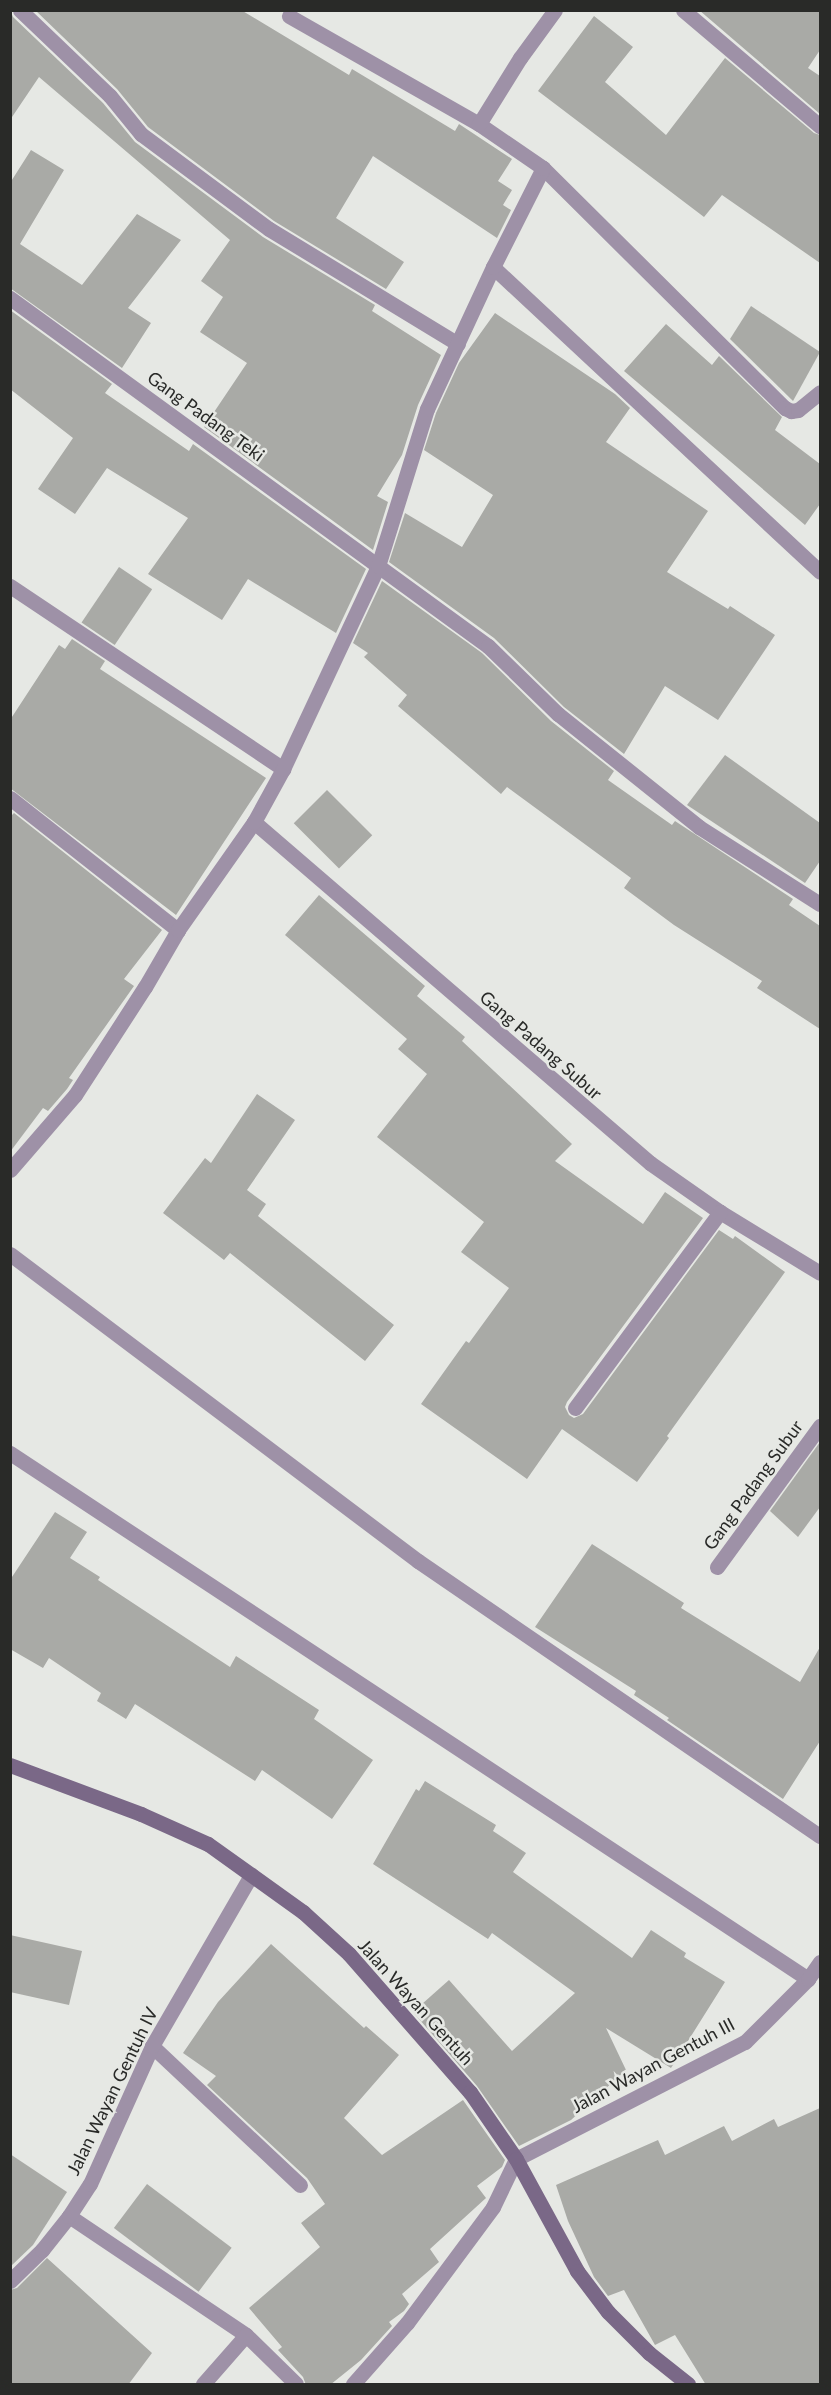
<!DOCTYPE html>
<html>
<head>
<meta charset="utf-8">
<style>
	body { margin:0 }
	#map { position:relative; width:831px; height:2395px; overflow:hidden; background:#e6e8e4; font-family:Lato,sans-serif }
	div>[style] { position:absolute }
	.building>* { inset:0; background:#a9aaa6; transform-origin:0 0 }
	.street>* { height:15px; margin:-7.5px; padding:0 7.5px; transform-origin:7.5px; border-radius:7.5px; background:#9e91a7 }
	.secondary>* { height:15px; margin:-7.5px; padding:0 7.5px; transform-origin:7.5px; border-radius:7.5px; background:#7a6887 }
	span { translate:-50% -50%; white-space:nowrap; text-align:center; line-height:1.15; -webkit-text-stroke:5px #e6e8e4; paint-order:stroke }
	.street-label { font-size:18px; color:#292a28 }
	.frame { position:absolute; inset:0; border:12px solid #292a28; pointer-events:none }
</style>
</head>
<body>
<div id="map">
	<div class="building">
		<div style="clip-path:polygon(10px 10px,13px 17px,103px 103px,135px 142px,263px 237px,375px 305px,372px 311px,441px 355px,418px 405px,402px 455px,377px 496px,388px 502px,373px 550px,204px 427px,247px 363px,200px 332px,223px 297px,201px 281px,230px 240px,39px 77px,10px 120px)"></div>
		<div style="clip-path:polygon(35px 10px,241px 10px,349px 75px,352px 69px,455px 131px,459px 124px,512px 159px,498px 181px,512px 190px,503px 205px,511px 210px,497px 238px,373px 156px,336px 218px,404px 262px,386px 289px,274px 221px,148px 127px,117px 89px)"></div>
		<div style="clip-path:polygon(699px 10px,820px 10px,820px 50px,808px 68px,820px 76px,820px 114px)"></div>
		<div style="clip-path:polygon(594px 16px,633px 47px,605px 82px,666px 135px,725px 58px,814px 133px,820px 135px,820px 263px,722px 195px,704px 217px,538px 91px)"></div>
		<div style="clip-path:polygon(31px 150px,64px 170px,20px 244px,82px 285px,137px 214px,181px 240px,128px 308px,151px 323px,122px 368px,10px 288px,10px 183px)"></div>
		<div style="clip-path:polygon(751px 306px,820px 352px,793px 401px,730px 339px)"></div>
		<div style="clip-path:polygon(10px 310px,112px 384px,105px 393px,189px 451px,193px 444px,366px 569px,336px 633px,248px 579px,222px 620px,148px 574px,188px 518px,107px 468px,75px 514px,38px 489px,73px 438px,10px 389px)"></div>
		<div style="clip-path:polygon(495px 313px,615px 394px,630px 408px,606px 442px,708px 511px,667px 572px,728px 609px,730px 606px,775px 635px,718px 720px,665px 686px,624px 754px,564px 707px,494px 638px,389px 562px,405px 513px,462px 547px,493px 495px,424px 450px,436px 413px,459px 363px)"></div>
		<div style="clip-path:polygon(666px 324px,712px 365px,719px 356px,782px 417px,775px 430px,820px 464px,820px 504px,805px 525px,624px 371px)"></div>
		<div style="left:119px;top:567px;width:40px;height:67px;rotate:34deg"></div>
		<div style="clip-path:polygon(382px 581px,482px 653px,551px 721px,614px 771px,608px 780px,672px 825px,675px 821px,793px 899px,789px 905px,820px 926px,820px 1029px,757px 988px,762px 981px,674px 925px,624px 888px,631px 878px,507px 787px,501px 794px,398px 706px,407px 695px,364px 657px,368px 653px,353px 643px)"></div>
		<div style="clip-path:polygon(72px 639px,105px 661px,100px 669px,266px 778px,176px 915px,10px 788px,10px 720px,59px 645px,65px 649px)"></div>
		<div style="clip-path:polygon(725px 755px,820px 823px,820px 861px,805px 883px,687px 805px)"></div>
		<div style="left:327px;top:790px;width:64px;height:47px;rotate:45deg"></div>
		<div style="clip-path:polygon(14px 813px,162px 930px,124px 979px,134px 986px,69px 1078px,73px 1080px,67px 1089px,48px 1111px,43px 1108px,10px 1152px,10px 817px)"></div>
		<div style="clip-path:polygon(319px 895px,425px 986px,417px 996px,465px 1037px,462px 1041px,572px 1144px,555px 1161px,643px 1224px,665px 1192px,703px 1218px,567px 1402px,565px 1407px,569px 1415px,574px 1418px,583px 1414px,719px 1230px,733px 1239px,735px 1236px,785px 1272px,667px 1436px,669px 1438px,637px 1482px,562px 1429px,527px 1479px,421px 1404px,466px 1341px,469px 1343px,509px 1288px,461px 1252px,484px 1222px,377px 1137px,427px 1074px,398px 1049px,407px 1039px,285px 935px)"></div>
		<div style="clip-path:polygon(257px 1094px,295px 1120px,247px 1190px,266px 1204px,258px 1216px,394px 1325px,365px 1361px,230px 1253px,224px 1260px,163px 1213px,205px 1158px,211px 1163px)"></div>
		<div style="clip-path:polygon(820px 1442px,820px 1507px,798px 1537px,770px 1511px)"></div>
		<div style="clip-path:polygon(55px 1512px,87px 1532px,70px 1558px,100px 1577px,98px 1580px,230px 1667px,236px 1656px,319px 1710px,314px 1719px,373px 1760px,332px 1819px,262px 1770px,255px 1781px,135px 1704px,126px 1719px,97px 1701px,101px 1693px,49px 1658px,43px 1668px,10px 1649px,10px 1580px)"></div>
		<div style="clip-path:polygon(592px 1544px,684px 1603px,681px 1608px,800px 1682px,820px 1647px,820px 1741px,783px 1799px,667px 1720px,669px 1718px,634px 1695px,636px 1691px,535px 1627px)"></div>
		<div style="clip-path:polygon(425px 1781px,496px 1825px,493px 1831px,526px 1853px,513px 1872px,632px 1958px,651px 1930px,686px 1953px,684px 1957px,725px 1982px,671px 2068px,606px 2028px,626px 2070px,571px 2120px,519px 2146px,477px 2086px,413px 2012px,449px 1980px,512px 2051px,575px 1993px,492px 1933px,488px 1939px,373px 1864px,416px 1789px,419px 1791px)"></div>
		<div style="clip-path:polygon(10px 1935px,82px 1951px,69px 2005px,10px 1992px)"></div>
		<div style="clip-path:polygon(271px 1944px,364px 2028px,366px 2026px,399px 2055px,344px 2118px,382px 2155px,463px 2100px,505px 2160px,502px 2167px,477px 2186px,486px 2198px,430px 2249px,439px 2262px,402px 2294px,409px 2304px,404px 2311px,389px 2322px,392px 2326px,361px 2360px,330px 2385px,306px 2385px,303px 2377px,278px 2350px,282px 2347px,249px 2308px,320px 2247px,301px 2223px,325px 2204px,307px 2178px,207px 2085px,216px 2076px,183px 2053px,218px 2002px)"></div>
		<div style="clip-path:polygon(820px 2108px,820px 2385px,706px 2385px,675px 2335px,655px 2345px,624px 2290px,608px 2296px,594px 2277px,568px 2221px,556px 2185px,658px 2140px,665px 2155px,724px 2126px,732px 2141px,774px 2119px,778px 2127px)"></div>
		<div style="clip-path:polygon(10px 2154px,67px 2192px,33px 2245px,10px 2267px)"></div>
		<div style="left:147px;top:2184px;width:106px;height:55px;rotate:37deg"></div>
		<div style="clip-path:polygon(47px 2258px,152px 2353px,128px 2385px,10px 2385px,10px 2290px,17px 2288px)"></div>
	</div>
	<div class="street">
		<div style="left:20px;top:10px;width:124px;rotate:43.7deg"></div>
		<div style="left:110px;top:96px;width:49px;rotate:50.8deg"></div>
		<div style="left:141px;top:134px;width:159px;rotate:36.6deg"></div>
		<div style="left:269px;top:229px;width:221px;rotate:31.3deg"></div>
		<div style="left:683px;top:10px;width:180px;rotate:40.3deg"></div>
		<div style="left:289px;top:16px;width:219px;rotate:29.6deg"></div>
		<div style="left:543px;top:168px;width:341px;rotate:44.8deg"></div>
		<div style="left:785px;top:408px;width:7px;rotate:27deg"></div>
		<div style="left:791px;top:411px;width:7px;rotate:-8deg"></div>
		<div style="left:798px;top:410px;width:28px;rotate:-39deg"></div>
		<div style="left:493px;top:267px;width:447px;rotate:43deg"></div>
		<div style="left:10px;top:298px;width:591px;rotate:36.06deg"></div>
		<div style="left:488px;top:646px;width:98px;rotate:44.2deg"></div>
		<div style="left:558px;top:714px;width:181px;rotate:38.7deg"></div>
		<div style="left:699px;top:827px;width:143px;rotate:32.5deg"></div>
		<div style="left:10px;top:586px;width:329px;rotate:33.8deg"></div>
		<div style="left:10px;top:798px;width:214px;rotate:38.2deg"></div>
		<div style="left:254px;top:822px;width:523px;rotate:40.73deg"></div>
		<div style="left:650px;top:1163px;width:85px;rotate:35deg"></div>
		<div style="left:720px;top:1212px;width:117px;rotate:31.4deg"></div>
		<div style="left:10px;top:1170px;width:99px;rotate:-49.1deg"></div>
		<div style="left:75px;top:1095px;width:129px;rotate:-57.1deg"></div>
		<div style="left:145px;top:987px;width:66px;rotate:-59.9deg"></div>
		<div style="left:178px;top:930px;width:132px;rotate:-54.9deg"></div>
		<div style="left:254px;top:822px;width:60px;rotate:-61.3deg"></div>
		<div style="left:283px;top:769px;width:224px;rotate:-64.9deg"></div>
		<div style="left:378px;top:566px;width:164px;rotate:-72.7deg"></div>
		<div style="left:427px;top:409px;width:157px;rotate:-65.1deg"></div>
		<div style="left:493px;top:267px;width:111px;rotate:-63.2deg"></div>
		<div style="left:543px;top:168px;width:78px;rotate:-145.5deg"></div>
		<div style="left:479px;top:124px;width:78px;rotate:-58.2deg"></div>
		<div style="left:520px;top:58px;width:59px;rotate:-53.9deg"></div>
		<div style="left:10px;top:1254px;width:511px;rotate:36.96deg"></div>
		<div style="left:418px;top:1561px;width:487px;rotate:34.4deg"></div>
		<div style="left:575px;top:1408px;width:244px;rotate:-53.5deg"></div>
		<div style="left:10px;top:1453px;width:956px;rotate:33.39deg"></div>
		<div style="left:717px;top:1567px;width:175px;rotate:-53.9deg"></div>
		<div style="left:152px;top:2046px;width:203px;rotate:43.2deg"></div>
		<div style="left:69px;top:2216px;width:213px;rotate:33.9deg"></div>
		<div style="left:246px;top:2335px;width:70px;rotate:44.4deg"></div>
		<div style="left:10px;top:2281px;width:45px;rotate:-44.1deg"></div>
		<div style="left:42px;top:2250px;width:43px;rotate:-51.5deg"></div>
		<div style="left:69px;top:2216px;width:38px;rotate:-57deg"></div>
		<div style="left:90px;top:2184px;width:151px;rotate:-65.8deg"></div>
		<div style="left:152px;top:2046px;width:198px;rotate:-59.9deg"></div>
		<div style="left:203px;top:2384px;width:65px;rotate:-48.7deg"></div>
		<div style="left:353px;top:2384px;width:81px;rotate:-48.5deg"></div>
		<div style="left:407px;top:2323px;width:144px;rotate:-53.4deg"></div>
		<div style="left:493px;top:2207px;width:53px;rotate:-64.4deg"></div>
		<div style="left:516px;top:2159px;width:257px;rotate:-27.1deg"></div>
		<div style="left:745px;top:2042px;width:89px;rotate:-45deg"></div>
		<div style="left:808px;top:1979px;width:21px;rotate:-55deg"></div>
	</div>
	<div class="secondary">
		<div style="left:10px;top:1765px;width:140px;rotate:20.5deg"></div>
		<div style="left:141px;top:1814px;width:73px;rotate:24.1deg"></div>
		<div style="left:208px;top:1844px;width:117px;rotate:35.6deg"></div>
		<div style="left:303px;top:1912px;width:62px;rotate:42.4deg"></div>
		<div style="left:349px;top:1954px;width:184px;rotate:48.8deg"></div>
		<div style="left:470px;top:2092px;width:81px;rotate:55.5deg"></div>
		<div style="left:516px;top:2159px;width:128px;rotate:61.4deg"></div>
		<div style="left:577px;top:2271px;width:51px;rotate:52.9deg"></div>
		<div style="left:608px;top:2312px;width:58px;rotate:45deg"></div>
		<div style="left:649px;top:2353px;width:50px;rotate:38.5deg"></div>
	</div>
	<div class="street-label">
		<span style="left:206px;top:416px;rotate:36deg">Gang Padang Teki</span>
		<span style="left:541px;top:1045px;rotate:41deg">Gang Padang Subur</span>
		<span style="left:753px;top:1485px;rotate:-54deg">Gang Padang Subur</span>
		<span style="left:416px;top:2002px;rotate:48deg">Jalan Wayan Gentuh</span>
		<span style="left:653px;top:2065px;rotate:-28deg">Jalan Wayan Gentuh III</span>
		<span style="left:112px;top:2091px;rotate:-64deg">Jalan Wayan Gentuh IV</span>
	</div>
	<div class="frame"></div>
</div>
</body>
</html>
